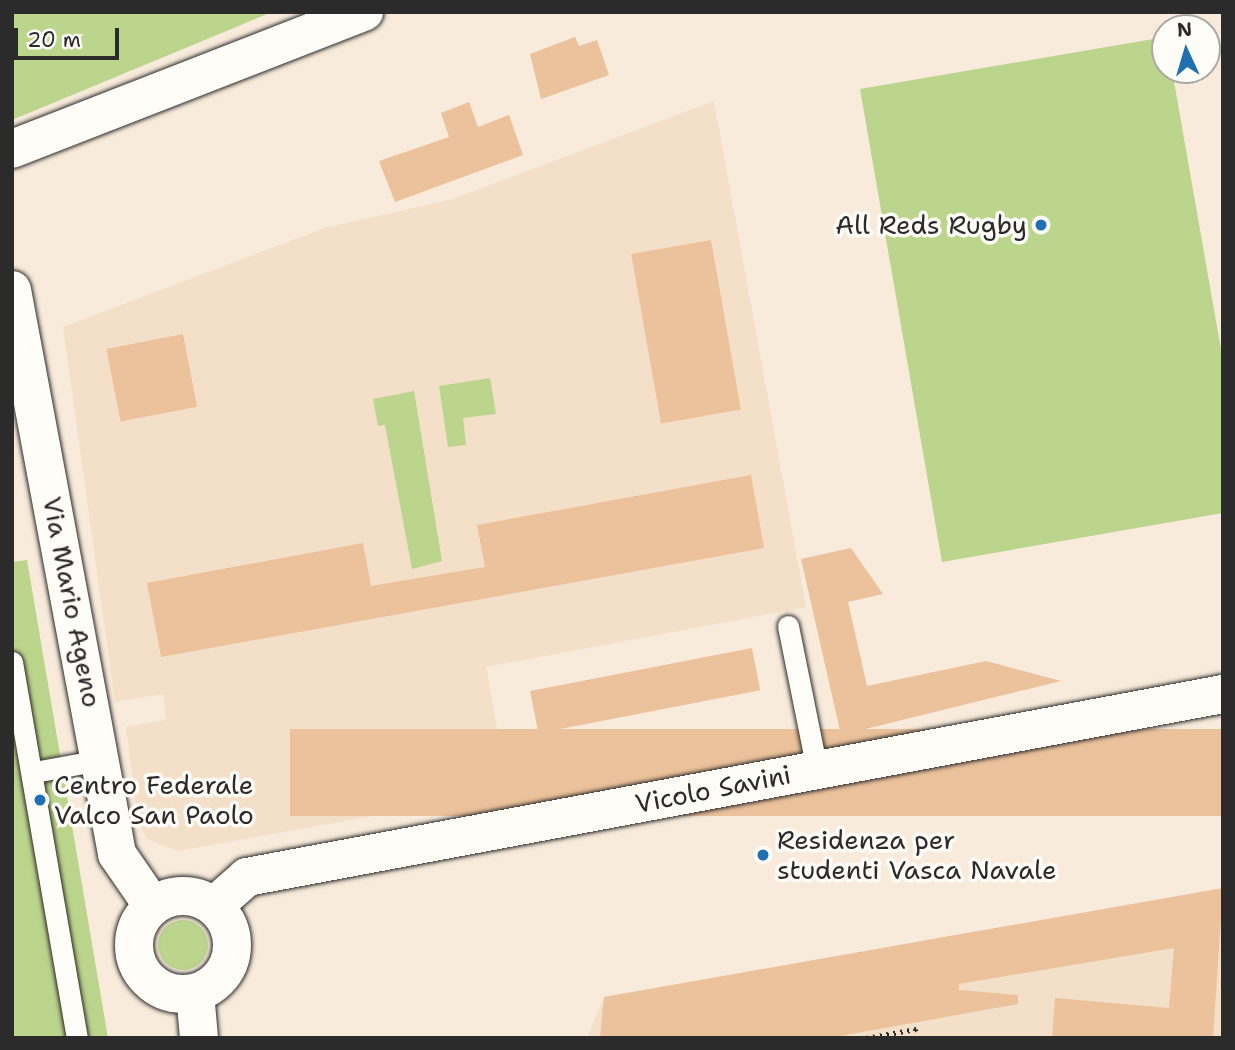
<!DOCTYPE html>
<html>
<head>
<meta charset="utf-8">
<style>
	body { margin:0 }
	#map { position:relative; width:1235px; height:1050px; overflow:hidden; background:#f8ebdb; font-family:"Shantell Sans",sans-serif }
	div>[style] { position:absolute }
	.built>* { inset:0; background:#f4dfc8 }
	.green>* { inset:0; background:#bcd58c }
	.round { border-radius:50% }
	.building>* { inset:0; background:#ebc29b; transform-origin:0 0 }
	.path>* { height:4.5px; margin-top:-2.25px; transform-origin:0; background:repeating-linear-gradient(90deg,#2b2b2b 0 2px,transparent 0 7px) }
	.roads { filter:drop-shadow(0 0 2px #2b2b2b) drop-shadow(0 0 2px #2b2b2b) }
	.service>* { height:21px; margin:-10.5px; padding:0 10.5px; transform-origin:10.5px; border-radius:10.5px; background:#fdfcf7 }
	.minor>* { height:38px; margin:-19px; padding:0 19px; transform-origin:19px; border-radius:19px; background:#fdfcf7 }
	.minor>.ring { margin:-19px; padding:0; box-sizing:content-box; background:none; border:38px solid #fdfcf7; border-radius:50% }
	.dots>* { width:19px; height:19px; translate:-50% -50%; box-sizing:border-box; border:4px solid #fdfcf7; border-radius:50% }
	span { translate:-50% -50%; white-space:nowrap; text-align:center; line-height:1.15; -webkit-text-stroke:7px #fdfcf7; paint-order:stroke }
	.poi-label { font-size:26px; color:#2b2b2b }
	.right { translate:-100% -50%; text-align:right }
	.left { translate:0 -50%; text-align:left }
	.street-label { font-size:26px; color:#2b2b2b }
	.frame { position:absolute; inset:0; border:14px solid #2b2b2b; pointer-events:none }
	.north { position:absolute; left:1151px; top:14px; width:70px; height:70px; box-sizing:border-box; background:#fdfcf7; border:2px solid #a9a8a5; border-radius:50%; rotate:356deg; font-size:19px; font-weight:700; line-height:28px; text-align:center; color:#2b2b2b }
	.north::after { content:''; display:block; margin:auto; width:24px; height:32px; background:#1f6fb2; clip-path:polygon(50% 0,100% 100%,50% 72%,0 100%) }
	.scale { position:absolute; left:14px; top:28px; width:105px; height:32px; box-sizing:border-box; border:4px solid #2b2b2b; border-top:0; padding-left:9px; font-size:21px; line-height:24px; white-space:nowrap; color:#2b2b2b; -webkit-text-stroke:5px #fdfcf7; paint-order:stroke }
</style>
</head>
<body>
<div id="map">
	<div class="built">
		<div style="clip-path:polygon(714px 101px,806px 607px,486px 667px,498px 733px,424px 807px,177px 851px,147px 839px,138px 821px,126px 727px,166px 720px,163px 694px,115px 702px,63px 327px,325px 228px,453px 199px)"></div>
		<div style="clip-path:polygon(1223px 888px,1223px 1038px,587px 1038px,604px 997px)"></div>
	</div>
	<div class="green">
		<div style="clip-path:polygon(12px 12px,272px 12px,12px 120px)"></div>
		<div style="clip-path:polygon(1165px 37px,1165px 70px,1172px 70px,1223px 361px,1223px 513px,942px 562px,860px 89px)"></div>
		<div style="clip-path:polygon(490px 378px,496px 414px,463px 418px,466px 445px,448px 447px,439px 386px)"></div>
		<div style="clip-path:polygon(414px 391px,442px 561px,412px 569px,385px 425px,378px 426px,373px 399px)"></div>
		<div style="clip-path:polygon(27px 560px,108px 1038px,12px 1038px,12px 562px)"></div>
		<div class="round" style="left:158px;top:920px;width:50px;height:50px"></div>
	</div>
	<div class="building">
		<div style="clip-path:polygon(575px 37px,579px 46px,597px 40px,609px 75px,541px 99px,530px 54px)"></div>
		<div style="clip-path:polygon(469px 102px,478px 127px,509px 115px,523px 155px,395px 202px,379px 161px,449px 137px,441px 113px)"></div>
		<div style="left:711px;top:240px;width:172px;height:81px;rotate:80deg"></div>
		<div style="left:183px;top:334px;width:74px;height:78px;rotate:79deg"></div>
		<div style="clip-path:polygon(751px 475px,764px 548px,161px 657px,147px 583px,363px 543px,371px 586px,485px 567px,477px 525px)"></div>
		<div style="clip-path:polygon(851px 548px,883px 594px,848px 602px,867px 686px,986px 661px,1061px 681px,841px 735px,801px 559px)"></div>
		<div style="left:752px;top:648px;width:43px;height:226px;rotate:79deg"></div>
		<div style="left:1223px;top:729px;width:87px;height:933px;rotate:90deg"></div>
		<div style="clip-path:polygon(1223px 888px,1213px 1038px,1052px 1038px,1055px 998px,1169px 1008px,1174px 948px,959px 984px,959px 990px,1018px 995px,1018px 1004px,829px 1038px,600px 1038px,604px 997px)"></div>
	</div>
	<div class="path">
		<div style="left:866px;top:1038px;width:51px;rotate:-10.2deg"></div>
		<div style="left:916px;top:1029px;width:9px;rotate:96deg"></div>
	</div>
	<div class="roads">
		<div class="service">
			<div style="left:788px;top:626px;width:147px;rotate:78.6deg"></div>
			<div style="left:12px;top:662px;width:382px;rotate:80.2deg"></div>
			<div style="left:34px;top:772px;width:67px;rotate:-10.3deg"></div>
		</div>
		<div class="minor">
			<div style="left:12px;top:149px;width:378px;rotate:-21.3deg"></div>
			<div style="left:12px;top:290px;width:574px;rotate:79.45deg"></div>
			<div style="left:117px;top:854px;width:62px;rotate:55.5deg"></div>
			<div class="ring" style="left:134px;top:896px;width:60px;height:60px"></div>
			<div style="left:214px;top:906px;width:44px;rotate:-41.3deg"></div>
			<div style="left:247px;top:877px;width:993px;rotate:-10.62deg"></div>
			<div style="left:195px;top:993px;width:45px;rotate:84.9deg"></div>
		</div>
	</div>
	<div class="dots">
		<div style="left:1041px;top:225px;background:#1f6fb2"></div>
		<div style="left:40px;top:800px;background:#1f6fb2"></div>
		<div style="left:763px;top:855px;background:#1f6fb2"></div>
	</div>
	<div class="poi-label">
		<span class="right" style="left:1027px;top:225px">All Reds Rugby</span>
		<span class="left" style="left:54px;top:800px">Centro Federale<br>Valco San Paolo</span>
		<span class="left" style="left:777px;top:855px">Residenza per<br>studenti Vasca Navale</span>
	</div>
	<div class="street-label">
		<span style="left:72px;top:602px;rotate:79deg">Via Mario Ageno</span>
		<span style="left:713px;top:789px;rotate:-11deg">Vicolo Savini</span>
	</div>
	<div class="frame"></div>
	<div class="north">N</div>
	<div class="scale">20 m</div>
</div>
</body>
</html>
